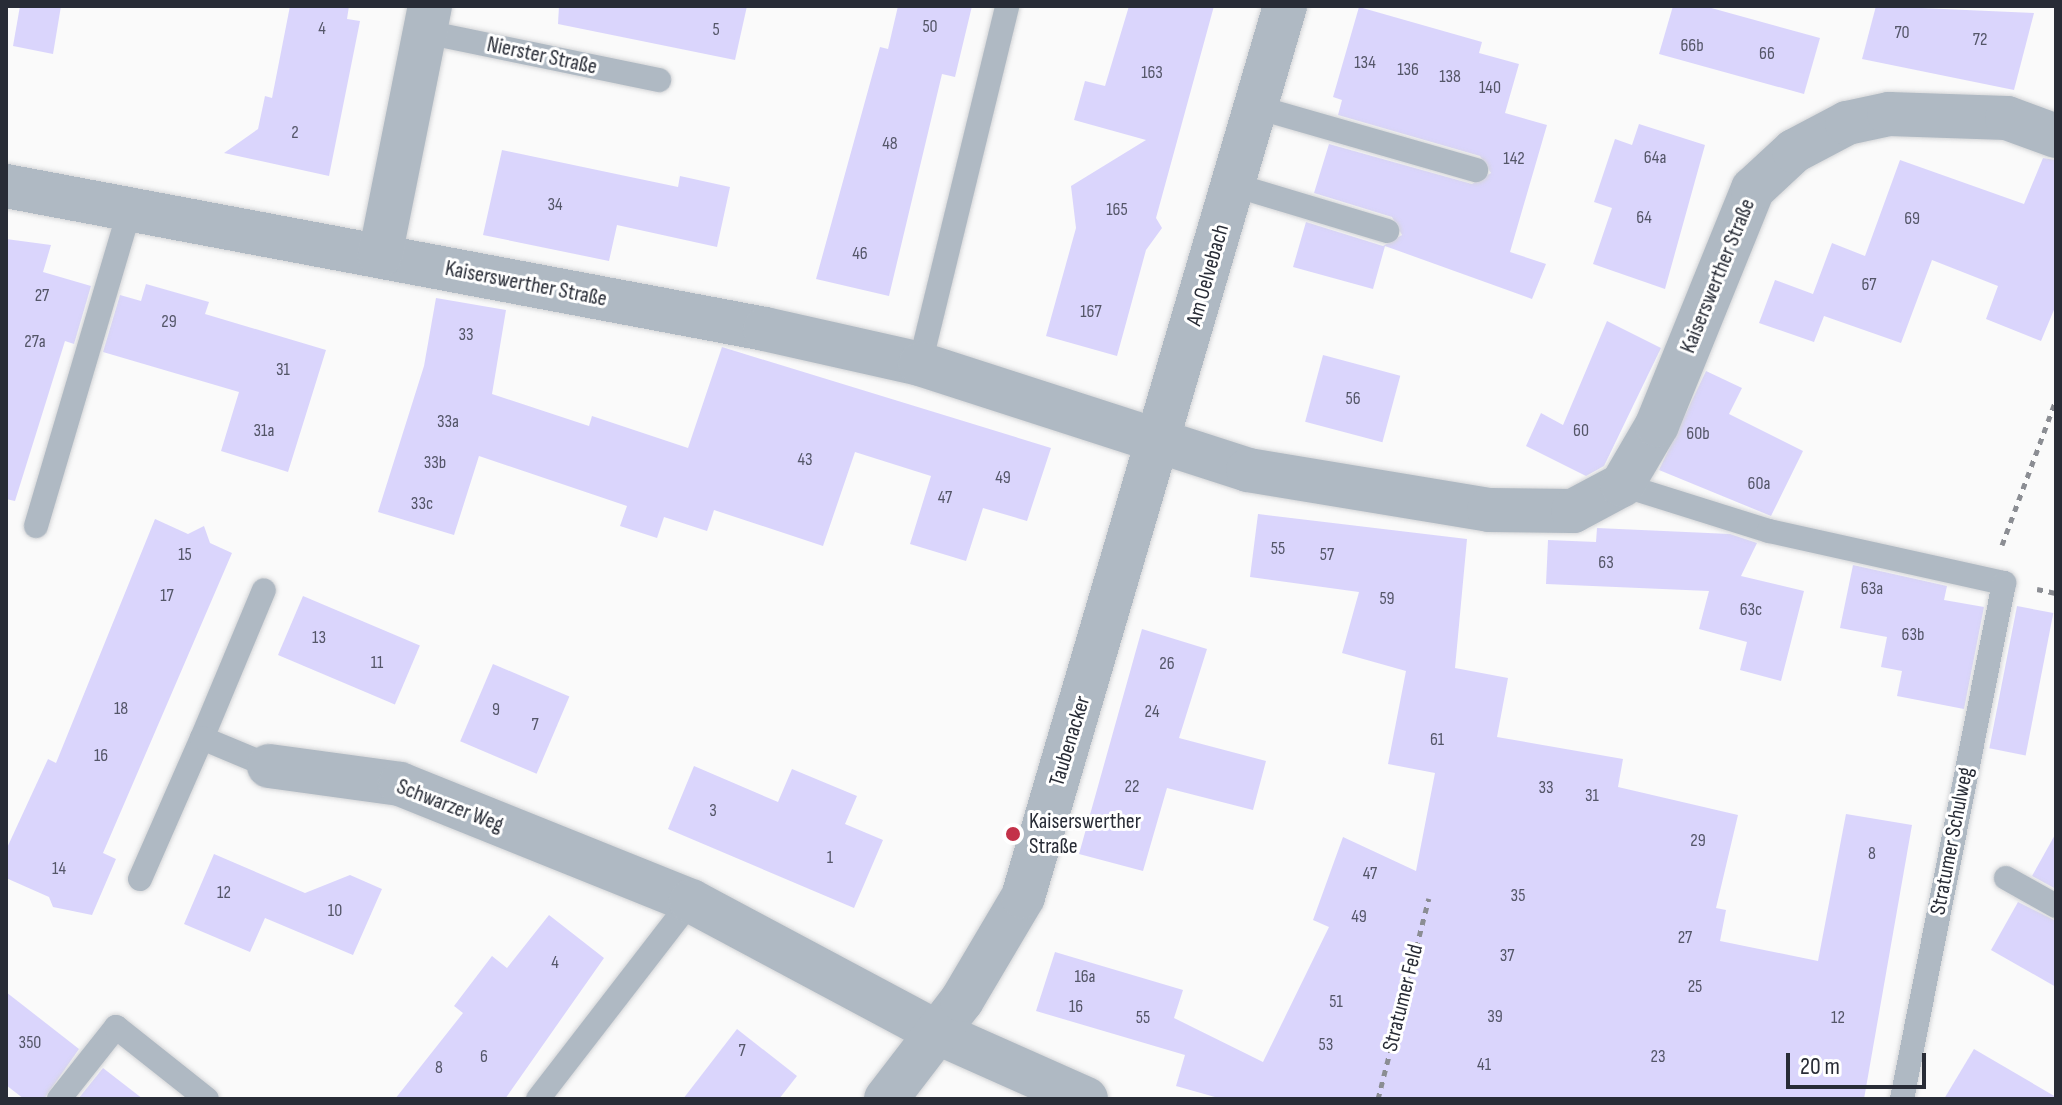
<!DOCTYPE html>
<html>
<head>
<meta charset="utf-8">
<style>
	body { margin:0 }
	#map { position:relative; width:2062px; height:1105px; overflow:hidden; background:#fafafa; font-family:"Sofia Sans Condensed",sans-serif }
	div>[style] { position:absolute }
	.building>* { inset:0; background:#dad5fc; transform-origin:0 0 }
	.path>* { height:5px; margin-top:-2.5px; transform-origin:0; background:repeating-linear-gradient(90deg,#8b8d93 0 6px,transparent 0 12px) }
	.roads { filter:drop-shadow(0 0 2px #d4d5d7) drop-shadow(0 0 2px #d4d5d7) }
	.service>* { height:24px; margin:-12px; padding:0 12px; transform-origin:12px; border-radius:12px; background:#afb9c3 }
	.minor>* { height:44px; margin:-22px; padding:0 22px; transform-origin:22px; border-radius:22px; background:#afb9c3 }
	.dots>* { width:22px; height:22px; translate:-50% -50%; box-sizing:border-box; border:4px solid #fff; border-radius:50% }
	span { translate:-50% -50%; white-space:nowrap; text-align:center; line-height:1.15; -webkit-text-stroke:6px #fff; paint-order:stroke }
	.number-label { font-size:18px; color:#545668 }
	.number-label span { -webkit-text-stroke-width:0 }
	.street-label { font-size:22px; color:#282c36 }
	.poi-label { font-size:22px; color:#282c36 }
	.left { translate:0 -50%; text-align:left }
	.frame { position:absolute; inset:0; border:8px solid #282c36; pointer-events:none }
	.scale { position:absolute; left:1786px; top:1053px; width:140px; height:36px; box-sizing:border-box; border:4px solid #282c36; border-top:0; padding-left:10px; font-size:24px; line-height:28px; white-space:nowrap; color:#282c36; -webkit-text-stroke:6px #fff; paint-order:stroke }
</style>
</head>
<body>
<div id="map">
	<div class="building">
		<div style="clip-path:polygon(20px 6px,61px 6px,53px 54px,13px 46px)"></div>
		<div style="clip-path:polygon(290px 6px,349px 6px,347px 19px,360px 21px,329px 176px,224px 153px,258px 129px,265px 96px,272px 98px)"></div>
		<div style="clip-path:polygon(559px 6px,747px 6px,735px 60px,558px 24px)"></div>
		<div style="clip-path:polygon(898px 6px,972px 6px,955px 77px,942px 74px,889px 296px,816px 279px,880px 47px,888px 49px)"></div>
		<div style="clip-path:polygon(1129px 6px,1214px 6px,1156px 218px,1162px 228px,1146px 250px,1117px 356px,1046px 336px,1076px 228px,1071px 186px,1146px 140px,1074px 120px,1085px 81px,1105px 86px)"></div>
		<div style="clip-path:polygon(1673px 6px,1704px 6px,1820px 38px,1804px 94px,1659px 54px)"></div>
		<div style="clip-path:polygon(1876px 6px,2034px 13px,2014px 90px,1862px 59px)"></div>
		<div style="clip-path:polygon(1359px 7px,1482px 42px,1479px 53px,1519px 64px,1505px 113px,1547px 125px,1510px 252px,1546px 264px,1532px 299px,1385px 246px,1373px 289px,1293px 267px,1306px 222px,1383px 246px,1402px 235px,1392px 217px,1314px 193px,1329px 144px,1472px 184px,1491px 173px,1480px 156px,1338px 115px,1342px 100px,1333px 97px)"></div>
		<div style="clip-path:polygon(1639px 124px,1705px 145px,1665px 289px,1593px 264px,1612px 208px,1594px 202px,1615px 139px,1632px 145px)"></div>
		<div style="clip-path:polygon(502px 150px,678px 187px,680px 176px,730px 187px,717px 247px,617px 225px,609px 261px,483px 235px)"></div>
		<div style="clip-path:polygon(2043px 158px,2056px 160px,2056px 305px,2041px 341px,1986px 319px,1998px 286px,1932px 260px,1901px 343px,1824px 316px,1814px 342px,1759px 323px,1775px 280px,1813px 294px,1832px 243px,1865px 256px,1900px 160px,2024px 204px)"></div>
		<div style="clip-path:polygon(6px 239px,51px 245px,43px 272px,91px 286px,74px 344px,65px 341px,15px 501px,6px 499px)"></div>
		<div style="clip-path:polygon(146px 284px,209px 302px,205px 314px,326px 350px,288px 472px,221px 451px,239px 392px,103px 352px,120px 295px,141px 301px)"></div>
		<div style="clip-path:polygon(436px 298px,506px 310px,492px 394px,589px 426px,592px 416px,688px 448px,722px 347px,1051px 448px,1027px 521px,983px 508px,966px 561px,910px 544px,931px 476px,855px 452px,823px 546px,714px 510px,707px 531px,664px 517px,657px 538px,620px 526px,627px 506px,479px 456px,454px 535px,378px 512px,424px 366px)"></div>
		<div style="clip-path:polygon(1607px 321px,1661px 348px,1604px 466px,1586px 476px,1526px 446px,1541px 413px,1563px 425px)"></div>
		<div style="left:1323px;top:355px;width:80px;height:69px;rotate:15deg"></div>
		<div style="clip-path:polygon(1706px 371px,1742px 388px,1729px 414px,1803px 451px,1771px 516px,1659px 470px)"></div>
		<div style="clip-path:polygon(1258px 514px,1467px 539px,1455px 668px,1508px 678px,1497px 737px,1623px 759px,1618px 787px,1738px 815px,1716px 908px,1726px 910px,1720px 941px,1818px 961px,1846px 814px,1912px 825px,1864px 1099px,1222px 1099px,1176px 1086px,1185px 1055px,1036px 1011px,1055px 952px,1183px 990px,1174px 1018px,1263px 1062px,1329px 927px,1313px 920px,1343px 837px,1416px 871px,1435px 773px,1388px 764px,1406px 671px,1342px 653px,1359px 592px,1250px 577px)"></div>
		<div style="clip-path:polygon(155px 519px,188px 534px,204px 526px,210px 543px,232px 553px,103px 853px,116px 859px,92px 915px,53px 907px,49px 897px,6px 878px,6px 850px,48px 759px,56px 763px)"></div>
		<div style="clip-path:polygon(1597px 528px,1730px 534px,1757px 543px,1741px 576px,1804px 591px,1781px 681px,1740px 670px,1747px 642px,1699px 629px,1709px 591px,1546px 584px,1548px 540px,1596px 542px)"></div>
		<div style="clip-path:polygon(1853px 565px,1947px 586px,1944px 600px,1984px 607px,1964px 709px,1897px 696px,1902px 671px,1881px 667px,1887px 637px,1840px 628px)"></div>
		<div style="left:303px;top:596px;width:127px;height:64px;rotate:23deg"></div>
		<div style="left:2017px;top:606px;width:37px;height:145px;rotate:11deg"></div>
		<div style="clip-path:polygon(1142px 629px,1207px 649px,1179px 738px,1266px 761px,1253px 810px,1167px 788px,1143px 871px,1079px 854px)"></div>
		<div style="left:493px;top:664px;width:83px;height:84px;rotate:23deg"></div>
		<div style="clip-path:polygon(694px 766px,778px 802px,792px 769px,857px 796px,845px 824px,883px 840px,854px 908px,668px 829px)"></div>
		<div style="clip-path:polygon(2056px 833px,2056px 889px,2032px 876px)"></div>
		<div style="clip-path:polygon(214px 854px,305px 893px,350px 875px,382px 889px,353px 955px,265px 918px,250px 952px,184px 924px)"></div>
		<div style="clip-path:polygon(2018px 902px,2056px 921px,2056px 987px,1991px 950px)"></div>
		<div style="clip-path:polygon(549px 915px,604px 958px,505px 1099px,395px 1099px,463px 1013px,454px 1006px,492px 956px,507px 968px)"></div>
		<div style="clip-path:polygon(6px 992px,79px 1049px,44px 1099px,24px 1099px,6px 1085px)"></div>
		<div style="clip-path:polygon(737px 1029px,797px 1076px,779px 1099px,683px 1099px)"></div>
		<div style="clip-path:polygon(1974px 1049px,2056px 1097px,2056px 1099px,1944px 1099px)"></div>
		<div style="clip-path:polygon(103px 1068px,143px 1099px,78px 1099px)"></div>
	</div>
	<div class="path">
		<div style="left:2002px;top:545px;width:155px;rotate:-69.6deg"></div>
		<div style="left:2037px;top:589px;width:19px;rotate:12deg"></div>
		<div style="left:1378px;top:1099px;width:207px;rotate:-75.8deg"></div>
	</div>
	<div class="roads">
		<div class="service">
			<div style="left:425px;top:32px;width:239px;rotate:11.6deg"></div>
			<div style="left:1256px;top:107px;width:229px;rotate:16deg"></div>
			<div style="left:1234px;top:185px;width:160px;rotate:16.7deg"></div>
			<div style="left:920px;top:364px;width:368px;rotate:-76.3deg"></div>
			<div style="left:1622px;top:485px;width:154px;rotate:17.4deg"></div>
			<div style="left:1769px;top:531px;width:241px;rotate:12.5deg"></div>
			<div style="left:2004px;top:583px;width:526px;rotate:101.18deg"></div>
			<div style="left:36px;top:526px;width:331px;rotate:-73.5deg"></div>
			<div style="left:202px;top:738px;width:160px;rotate:-67.3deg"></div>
			<div style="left:2006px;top:878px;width:57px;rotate:29.2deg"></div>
			<div style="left:140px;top:879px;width:154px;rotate:-66.3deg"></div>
			<div style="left:202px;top:738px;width:73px;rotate:22.7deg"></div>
			<div style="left:59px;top:1099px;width:92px;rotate:-51.6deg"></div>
			<div style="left:116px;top:1027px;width:116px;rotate:38.4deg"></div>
			<div style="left:538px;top:1099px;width:250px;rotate:-52.3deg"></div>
		</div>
		<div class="minor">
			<div style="left:6px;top:186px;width:772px;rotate:10.67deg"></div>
			<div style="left:765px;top:329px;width:159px;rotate:12.7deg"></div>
			<div style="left:920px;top:364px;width:345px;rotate:17.9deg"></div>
			<div style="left:1248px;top:470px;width:244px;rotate:9.4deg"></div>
			<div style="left:1489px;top:510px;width:84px;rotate:0.7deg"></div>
			<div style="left:1573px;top:511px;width:55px;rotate:-28deg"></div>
			<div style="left:1622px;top:485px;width:69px;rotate:-59.7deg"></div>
			<div style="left:1657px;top:425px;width:255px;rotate:-67.9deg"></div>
			<div style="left:1753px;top:189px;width:56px;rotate:-42.8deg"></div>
			<div style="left:1794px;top:151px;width:60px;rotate:-27.8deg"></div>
			<div style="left:1847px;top:123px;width:43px;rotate:-12.1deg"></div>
			<div style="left:1889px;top:114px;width:118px;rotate:1.9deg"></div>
			<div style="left:2007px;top:118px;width:52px;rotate:20.2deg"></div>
			<div style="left:380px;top:256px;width:255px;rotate:-78.7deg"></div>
			<div style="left:269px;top:766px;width:132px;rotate:7.8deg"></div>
			<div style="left:400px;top:784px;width:314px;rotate:21.9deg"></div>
			<div style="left:691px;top:901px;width:280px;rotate:28.1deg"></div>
			<div style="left:938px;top:1033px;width:162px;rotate:24deg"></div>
			<div style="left:886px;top:1099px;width:125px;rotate:-52.5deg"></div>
			<div style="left:962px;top:1000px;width:120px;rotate:-59.4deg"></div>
			<div style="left:1023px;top:897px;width:929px;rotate:-73.61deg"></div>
		</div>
	</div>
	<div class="dots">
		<div style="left:1013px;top:834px;background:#c33249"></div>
	</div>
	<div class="number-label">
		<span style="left:930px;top:27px">50</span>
		<span style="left:322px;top:29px">4</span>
		<span style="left:716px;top:30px">5</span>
		<span style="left:1902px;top:33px">70</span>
		<span style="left:1980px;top:40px">72</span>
		<span style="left:1692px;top:46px">66b</span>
		<span style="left:1767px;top:54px">66</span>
		<span style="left:1365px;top:63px">134</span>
		<span style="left:1408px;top:70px">136</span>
		<span style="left:1152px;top:73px">163</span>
		<span style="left:1450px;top:77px">138</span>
		<span style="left:1490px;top:88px">140</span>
		<span style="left:295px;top:133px">2</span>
		<span style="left:890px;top:144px">48</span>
		<span style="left:1655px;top:158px">64a</span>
		<span style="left:1514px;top:159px">142</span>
		<span style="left:555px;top:205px">34</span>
		<span style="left:1117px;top:210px">165</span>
		<span style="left:1644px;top:218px">64</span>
		<span style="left:1912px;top:219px">69</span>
		<span style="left:860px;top:254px">46</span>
		<span style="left:1869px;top:285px">67</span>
		<span style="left:42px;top:296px">27</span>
		<span style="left:1091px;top:312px">167</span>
		<span style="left:169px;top:322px">29</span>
		<span style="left:466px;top:335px">33</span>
		<span style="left:35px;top:342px">27a</span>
		<span style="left:283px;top:370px">31</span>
		<span style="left:1353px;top:399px">56</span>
		<span style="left:448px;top:422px">33a</span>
		<span style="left:264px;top:431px">31a</span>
		<span style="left:1581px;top:431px">60</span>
		<span style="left:1698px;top:434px">60b</span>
		<span style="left:805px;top:460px">43</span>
		<span style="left:435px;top:463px">33b</span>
		<span style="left:1003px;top:478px">49</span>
		<span style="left:1759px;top:484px">60a</span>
		<span style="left:945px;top:498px">47</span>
		<span style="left:422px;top:504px">33c</span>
		<span style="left:1278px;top:549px">55</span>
		<span style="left:185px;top:555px">15</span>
		<span style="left:1327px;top:555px">57</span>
		<span style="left:1606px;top:563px">63</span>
		<span style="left:1872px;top:589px">63a</span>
		<span style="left:167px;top:596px">17</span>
		<span style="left:1387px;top:599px">59</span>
		<span style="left:1751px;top:610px">63c</span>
		<span style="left:1913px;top:635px">63b</span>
		<span style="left:319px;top:638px">13</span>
		<span style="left:377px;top:663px">11</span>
		<span style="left:1167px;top:664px">26</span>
		<span style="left:121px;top:709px">18</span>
		<span style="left:496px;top:710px">9</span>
		<span style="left:1152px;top:712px">24</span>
		<span style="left:535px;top:725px">7</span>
		<span style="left:1437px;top:740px">61</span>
		<span style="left:101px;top:756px">16</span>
		<span style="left:1132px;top:787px">22</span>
		<span style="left:1546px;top:788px">33</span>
		<span style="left:1592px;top:796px">31</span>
		<span style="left:713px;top:811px">3</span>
		<span style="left:1698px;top:841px">29</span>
		<span style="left:1872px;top:854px">8</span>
		<span style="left:830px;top:858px">1</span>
		<span style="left:59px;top:869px">14</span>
		<span style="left:1370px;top:874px">47</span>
		<span style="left:224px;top:893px">12</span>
		<span style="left:1518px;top:896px">35</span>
		<span style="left:335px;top:911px">10</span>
		<span style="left:1359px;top:917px">49</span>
		<span style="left:1685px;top:938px">27</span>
		<span style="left:1507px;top:956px">37</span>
		<span style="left:555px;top:963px">4</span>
		<span style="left:1085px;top:977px">16a</span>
		<span style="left:1695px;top:987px">25</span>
		<span style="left:1336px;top:1002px">51</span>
		<span style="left:1076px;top:1007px">16</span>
		<span style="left:1495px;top:1017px">39</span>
		<span style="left:1143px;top:1018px">55</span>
		<span style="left:1838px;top:1018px">12</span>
		<span style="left:30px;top:1043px">350</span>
		<span style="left:1326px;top:1045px">53</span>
		<span style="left:742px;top:1051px">7</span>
		<span style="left:484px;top:1057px">6</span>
		<span style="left:1658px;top:1057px">23</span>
		<span style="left:1484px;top:1065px">41</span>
		<span style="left:439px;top:1068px">8</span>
	</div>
	<div class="street-label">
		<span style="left:542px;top:56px;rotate:12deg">Nierster Straße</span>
		<span style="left:1208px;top:275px;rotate:-74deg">Am Oelvebach</span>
		<span style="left:1718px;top:276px;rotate:-68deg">Kaiserswerther Straße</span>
		<span style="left:526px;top:284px;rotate:11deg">Kaiserswerther Straße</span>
		<span style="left:1070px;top:741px;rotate:-73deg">Taubenacker</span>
		<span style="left:450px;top:806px;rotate:21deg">Schwarzer Weg</span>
		<span style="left:1952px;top:841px;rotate:-79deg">Stratumer Schulweg</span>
		<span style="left:1403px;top:998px;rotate:-76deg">Stratumer Feld</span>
	</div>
	<div class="poi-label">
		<span class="left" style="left:1029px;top:834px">Kaiserswerther<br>Straße</span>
	</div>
	<div class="frame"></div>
	<div class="scale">20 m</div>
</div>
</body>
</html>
